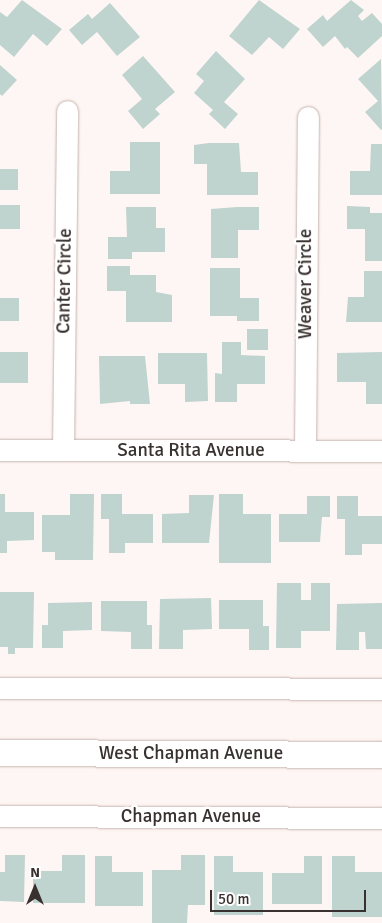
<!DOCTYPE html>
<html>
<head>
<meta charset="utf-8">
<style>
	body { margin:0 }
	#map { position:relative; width:382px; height:923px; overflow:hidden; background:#fef6f4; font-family:Signika,sans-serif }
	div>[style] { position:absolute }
	.building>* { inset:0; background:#bfd3cf; transform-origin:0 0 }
	.roads { filter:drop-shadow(0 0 1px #c5b3ae) drop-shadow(0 0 1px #c5b3ae) }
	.minor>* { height:21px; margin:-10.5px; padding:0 10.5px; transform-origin:10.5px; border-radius:10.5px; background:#fff }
	.major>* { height:26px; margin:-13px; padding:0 13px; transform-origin:13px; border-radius:13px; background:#fff }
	span { translate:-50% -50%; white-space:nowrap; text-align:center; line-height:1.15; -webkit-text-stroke:5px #fff; paint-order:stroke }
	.street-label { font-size:19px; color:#38312f }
	.north { position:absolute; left:10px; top:863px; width:50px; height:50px; -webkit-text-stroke:4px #fff; paint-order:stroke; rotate:0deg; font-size:14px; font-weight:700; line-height:20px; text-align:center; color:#38312f }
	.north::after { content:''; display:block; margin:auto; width:18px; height:22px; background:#38312f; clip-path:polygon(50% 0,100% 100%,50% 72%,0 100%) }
	.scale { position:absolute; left:210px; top:890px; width:156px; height:22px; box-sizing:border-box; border:2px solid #38312f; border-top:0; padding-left:6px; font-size:15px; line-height:18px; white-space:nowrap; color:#38312f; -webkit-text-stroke:4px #fff; paint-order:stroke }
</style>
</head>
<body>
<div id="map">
	<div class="building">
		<div style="clip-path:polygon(22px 0,62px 29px,47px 46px,33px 34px,14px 57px,0 45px,0 12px,7px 17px)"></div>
		<div style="clip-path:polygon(259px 0,300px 29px,283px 49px,269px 37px,252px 55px,229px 36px)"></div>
		<div style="clip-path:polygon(351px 0,364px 10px,358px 16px,362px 21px,372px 13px,382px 24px,382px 36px,358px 58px,347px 47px,345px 49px,335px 36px,323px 47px,307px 29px,323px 15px,327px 21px)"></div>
		<div style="clip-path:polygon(110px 3px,140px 37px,117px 56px,97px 32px,82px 45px,69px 30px,88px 14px,92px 19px)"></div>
		<div style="clip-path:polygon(216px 51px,245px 79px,224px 102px,238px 114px,225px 129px,209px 114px,213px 110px,194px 93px,204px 81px,196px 74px)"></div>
		<div style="clip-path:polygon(143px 56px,175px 92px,155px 109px,160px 114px,143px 129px,128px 111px,142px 99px,122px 75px)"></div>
		<div style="clip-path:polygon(381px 59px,382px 129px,381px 130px,365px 112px,378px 101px,358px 79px)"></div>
		<div style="clip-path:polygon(0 65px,17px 80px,2px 96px,0 94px)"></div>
		<div style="clip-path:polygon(130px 142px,160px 142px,160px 194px,110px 194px,110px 171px,130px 171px)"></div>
		<div style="clip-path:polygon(209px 143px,239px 143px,241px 172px,258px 172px,258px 195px,207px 195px,207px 164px,194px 164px,194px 145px)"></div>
		<div style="clip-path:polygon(371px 144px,382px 144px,382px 195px,350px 195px,350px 171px,370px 171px)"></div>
		<div style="left:0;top:169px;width:18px;height:21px"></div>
		<div style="left:0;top:205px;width:20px;height:24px"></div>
		<div style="clip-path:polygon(347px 206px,370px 207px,370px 213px,382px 213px,382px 261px,365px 261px,365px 229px,347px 229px)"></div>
		<div style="clip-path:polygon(126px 207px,156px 207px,156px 228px,165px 228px,165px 252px,132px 252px,132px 259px,108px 259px,108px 237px,127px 237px)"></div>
		<div style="clip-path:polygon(237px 207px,259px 207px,259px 230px,238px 230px,238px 258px,211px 258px,211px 209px)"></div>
		<div style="clip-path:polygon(107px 266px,130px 266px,130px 275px,156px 275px,156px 292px,172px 295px,172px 322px,126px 322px,126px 291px,107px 291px)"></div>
		<div style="clip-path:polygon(210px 268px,240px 268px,240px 298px,259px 298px,259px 321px,237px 321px,237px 316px,210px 316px)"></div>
		<div style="clip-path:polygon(364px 271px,382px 271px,382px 322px,346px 322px,348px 297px,364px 297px)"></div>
		<div style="left:0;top:298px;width:19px;height:23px"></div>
		<div style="left:247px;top:329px;width:21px;height:21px"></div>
		<div style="clip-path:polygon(222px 342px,241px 342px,241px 355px,265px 356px,265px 384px,237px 384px,237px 402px,215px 402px,215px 373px,222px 374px)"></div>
		<div style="left:0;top:352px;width:28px;height:31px"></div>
		<div style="clip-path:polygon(382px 352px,382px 404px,366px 404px,366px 382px,337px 382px,337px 353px)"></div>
		<div style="clip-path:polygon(158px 353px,207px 353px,208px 401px,185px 402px,185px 384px,158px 384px)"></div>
		<div style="clip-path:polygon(99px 356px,145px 356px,150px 404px,130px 404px,130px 401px,100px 404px)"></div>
		<div style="clip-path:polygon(0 494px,5px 494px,5px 512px,34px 512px,34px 540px,7px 541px,7px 553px,0 553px)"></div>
		<div style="clip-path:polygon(70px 494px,94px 494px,93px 560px,55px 560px,55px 552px,42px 552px,42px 515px,70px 515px)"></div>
		<div style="clip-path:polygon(101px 494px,122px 494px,122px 514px,153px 514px,153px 543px,125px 543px,125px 553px,109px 553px,109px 519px,101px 519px)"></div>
		<div style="clip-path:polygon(219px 494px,243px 494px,243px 514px,271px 514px,271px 563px,219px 563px)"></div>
		<div style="clip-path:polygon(189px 495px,214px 495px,209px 543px,162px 543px,162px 514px,189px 513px)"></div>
		<div style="clip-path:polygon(307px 496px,330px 496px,330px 517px,322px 517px,320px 542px,279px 542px,279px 514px,307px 514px)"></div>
		<div style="clip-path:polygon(337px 496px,358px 496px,358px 516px,382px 516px,382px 544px,362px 544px,362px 555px,345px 555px,345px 519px,337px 519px)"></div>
		<div style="clip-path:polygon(277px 583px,301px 583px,301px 600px,311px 600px,311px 583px,330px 583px,330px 631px,301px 631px,301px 648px,276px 648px)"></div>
		<div style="clip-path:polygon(0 592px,34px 592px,33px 648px,15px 648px,15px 654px,8px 654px,8px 647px,0 647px)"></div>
		<div style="clip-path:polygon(211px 598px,212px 629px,183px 630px,183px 649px,159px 649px,160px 599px)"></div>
		<div style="clip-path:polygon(219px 600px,263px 600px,263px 626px,269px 626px,269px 650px,249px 650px,249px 629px,219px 629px)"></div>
		<div style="clip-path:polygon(101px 601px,147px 601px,147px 625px,152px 625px,152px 649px,131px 649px,131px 632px,101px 631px)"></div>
		<div style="clip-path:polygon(92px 602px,92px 630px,63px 631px,63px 648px,42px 648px,42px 625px,48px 625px,48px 603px)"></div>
		<div style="clip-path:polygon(382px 603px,382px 649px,366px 649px,365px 632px,359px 632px,359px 650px,336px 650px,337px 604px)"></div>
		<div style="clip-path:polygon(5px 855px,25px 855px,24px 902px,0 901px,0 872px,5px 872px)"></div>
		<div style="clip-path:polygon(62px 855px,85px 855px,85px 903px,33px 903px,33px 871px,62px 871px)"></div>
		<div style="clip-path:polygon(181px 855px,205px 855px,205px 905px,188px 905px,187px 923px,152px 923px,152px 870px,181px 870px)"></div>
		<div style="clip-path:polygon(95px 856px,112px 856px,112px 872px,143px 872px,143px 906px,95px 906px)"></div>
		<div style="clip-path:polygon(214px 856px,233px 856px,233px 872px,263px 872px,263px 915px,214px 915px)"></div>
		<div style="clip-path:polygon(304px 856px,322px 856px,322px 904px,272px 904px,272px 873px,304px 873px)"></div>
		<div style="clip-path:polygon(332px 856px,355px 856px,355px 872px,382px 872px,382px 917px,332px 917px)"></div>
	</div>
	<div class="roads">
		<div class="minor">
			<div style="left:0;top:450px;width:382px;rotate:0.1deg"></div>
			<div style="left:63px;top:450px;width:339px;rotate:-89.3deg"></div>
			<div style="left:305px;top:451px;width:334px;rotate:-89.5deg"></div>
			<div style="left:0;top:688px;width:382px;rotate:0.1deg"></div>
			<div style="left:0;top:816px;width:382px;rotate:0.3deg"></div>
		</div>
		<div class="major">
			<div style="left:0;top:753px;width:382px;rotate:0.3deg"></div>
		</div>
	</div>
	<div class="street-label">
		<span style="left:65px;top:281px;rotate:-89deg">Canter Circle</span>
		<span style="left:306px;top:284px;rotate:-90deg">Weaver Circle</span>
		<span style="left:191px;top:451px">Santa Rita Avenue</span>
		<span style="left:191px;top:754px">West Chapman Avenue</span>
		<span style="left:191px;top:817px">Chapman Avenue</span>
	</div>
	<div class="north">N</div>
	<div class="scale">50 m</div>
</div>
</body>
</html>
